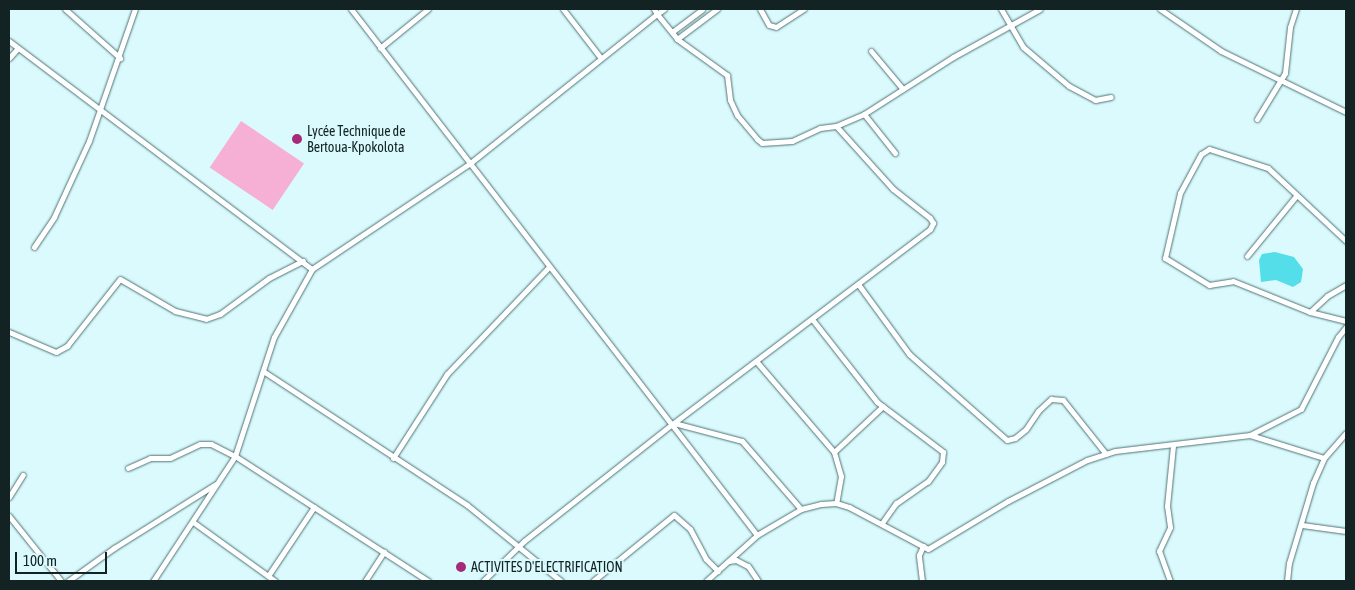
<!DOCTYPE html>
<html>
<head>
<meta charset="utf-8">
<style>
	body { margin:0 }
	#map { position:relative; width:1355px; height:590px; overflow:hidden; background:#dafafd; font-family:"Asap Condensed",sans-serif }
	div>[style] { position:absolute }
	.green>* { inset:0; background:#f6afd5; transform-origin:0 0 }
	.water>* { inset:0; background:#53dee9 }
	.roads { filter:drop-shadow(0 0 1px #4e7376) drop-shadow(0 0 1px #4e7376) }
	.street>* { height:5px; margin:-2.5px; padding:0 2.5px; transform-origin:2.5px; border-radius:2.5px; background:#fff }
	.dots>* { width:14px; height:14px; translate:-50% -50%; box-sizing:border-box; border:2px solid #dafafd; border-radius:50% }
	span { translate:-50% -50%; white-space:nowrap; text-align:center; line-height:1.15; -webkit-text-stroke:4px #dafafd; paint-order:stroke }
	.poi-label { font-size:14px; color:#132324 }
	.left { translate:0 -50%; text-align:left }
	.frame { position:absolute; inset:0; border:10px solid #132324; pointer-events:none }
	.scale { position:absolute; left:15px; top:552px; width:92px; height:22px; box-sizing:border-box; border:2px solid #132324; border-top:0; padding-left:6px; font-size:15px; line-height:18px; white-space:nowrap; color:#132324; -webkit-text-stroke:4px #dafafd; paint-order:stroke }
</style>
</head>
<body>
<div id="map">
	<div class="green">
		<div style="left:241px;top:121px;width:76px;height:56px;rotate:34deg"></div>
	</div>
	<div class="water">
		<div style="clip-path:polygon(1275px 252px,1294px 257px,1303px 269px,1301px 282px,1293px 287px,1276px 280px,1261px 282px,1259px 260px,1262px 254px)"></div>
	</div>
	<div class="roads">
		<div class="street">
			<div style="left:65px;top:9px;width:74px;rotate:41.7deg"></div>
			<div style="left:351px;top:9px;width:664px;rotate:52.34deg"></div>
			<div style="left:563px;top:9px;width:61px;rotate:52.4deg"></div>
			<div style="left:664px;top:9px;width:9px;rotate:144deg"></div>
			<div style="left:657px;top:14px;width:32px;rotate:51deg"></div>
			<div style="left:677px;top:39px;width:62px;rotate:35.8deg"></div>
			<div style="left:727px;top:75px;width:25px;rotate:83deg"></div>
			<div style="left:730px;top:100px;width:17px;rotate:65deg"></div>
			<div style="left:737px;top:115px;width:31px;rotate:50deg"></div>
			<div style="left:757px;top:139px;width:6px;rotate:39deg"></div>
			<div style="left:762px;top:143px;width:30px;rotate:-4deg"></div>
			<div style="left:792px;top:141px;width:31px;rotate:-25deg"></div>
			<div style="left:820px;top:128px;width:16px;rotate:-7deg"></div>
			<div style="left:760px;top:9px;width:18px;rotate:61deg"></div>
			<div style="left:769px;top:25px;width:7px;rotate:16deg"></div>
			<div style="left:776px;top:27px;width:33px;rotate:-33deg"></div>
			<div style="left:1001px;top:9px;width:44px;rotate:59.9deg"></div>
			<div style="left:1023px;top:47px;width:60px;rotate:40.3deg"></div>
			<div style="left:1069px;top:86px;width:30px;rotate:28deg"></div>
			<div style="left:1095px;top:100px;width:16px;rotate:-11deg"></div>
			<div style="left:1160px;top:9px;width:74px;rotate:34.5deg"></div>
			<div style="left:1221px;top:51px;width:139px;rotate:26deg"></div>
			<div style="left:672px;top:32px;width:38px;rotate:-37deg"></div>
			<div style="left:677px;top:39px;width:50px;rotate:-36.9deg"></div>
			<div style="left:9px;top:41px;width:379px;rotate:37deg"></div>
			<div style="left:380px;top:48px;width:62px;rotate:-39.1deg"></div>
			<div style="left:871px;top:51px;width:48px;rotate:50deg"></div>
			<div style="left:9px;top:58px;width:13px;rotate:-48deg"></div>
			<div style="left:864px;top:114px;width:50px;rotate:51.5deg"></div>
			<div style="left:1257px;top:119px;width:54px;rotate:-58.7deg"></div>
			<div style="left:1285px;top:73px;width:46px;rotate:-83.8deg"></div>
			<div style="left:1290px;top:27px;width:19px;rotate:-72deg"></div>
			<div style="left:1346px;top:241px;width:107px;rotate:-136.9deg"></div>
			<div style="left:1268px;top:168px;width:62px;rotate:-162.1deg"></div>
			<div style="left:1209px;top:149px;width:9px;rotate:148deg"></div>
			<div style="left:1201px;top:154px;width:44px;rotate:118.3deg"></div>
			<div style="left:1180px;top:193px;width:67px;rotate:103deg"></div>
			<div style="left:1165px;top:258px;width:52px;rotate:31.5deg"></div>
			<div style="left:1209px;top:285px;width:24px;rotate:-9deg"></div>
			<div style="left:1233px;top:281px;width:83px;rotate:21.9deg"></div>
			<div style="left:1310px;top:312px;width:37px;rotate:14deg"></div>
			<div style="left:34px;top:247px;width:36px;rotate:-56deg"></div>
			<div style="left:54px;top:217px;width:84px;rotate:-65.3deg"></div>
			<div style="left:89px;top:141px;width:140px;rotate:-70.8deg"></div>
			<div style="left:1247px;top:256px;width:77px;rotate:-50.8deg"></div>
			<div style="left:858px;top:284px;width:87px;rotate:53.9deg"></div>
			<div style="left:909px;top:354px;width:130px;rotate:41.3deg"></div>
			<div style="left:1007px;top:440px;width:8px;rotate:-14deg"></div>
			<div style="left:1015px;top:438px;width:14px;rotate:-39deg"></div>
			<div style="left:1026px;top:429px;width:22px;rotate:-56deg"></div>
			<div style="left:1038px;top:411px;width:18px;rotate:-43deg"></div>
			<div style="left:1051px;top:399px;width:12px;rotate:5deg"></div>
			<div style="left:1063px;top:400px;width:69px;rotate:51.5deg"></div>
			<div style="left:1310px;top:312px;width:23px;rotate:-43deg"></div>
			<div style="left:1327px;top:296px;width:22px;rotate:-30deg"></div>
			<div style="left:812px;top:319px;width:105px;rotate:51.9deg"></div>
			<div style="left:877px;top:402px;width:83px;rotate:37.1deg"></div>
			<div style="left:943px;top:452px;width:10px;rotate:96deg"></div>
			<div style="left:942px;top:462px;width:24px;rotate:126deg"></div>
			<div style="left:928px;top:481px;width:39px;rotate:145deg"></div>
			<div style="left:896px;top:503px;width:24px;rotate:125deg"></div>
			<div style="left:9px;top:332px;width:51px;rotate:23.1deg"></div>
			<div style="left:56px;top:352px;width:13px;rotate:-29deg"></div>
			<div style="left:67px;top:346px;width:85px;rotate:-51.7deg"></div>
			<div style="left:120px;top:279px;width:64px;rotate:30.2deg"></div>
			<div style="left:175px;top:311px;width:32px;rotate:14deg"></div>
			<div style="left:206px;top:319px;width:15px;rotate:-20deg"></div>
			<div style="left:220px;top:314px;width:61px;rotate:-36.3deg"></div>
			<div style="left:269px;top:278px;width:38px;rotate:-27deg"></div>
			<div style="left:756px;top:361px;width:120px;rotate:49.4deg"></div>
			<div style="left:834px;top:452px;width:25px;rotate:74deg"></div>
			<div style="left:841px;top:476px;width:27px;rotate:100deg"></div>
			<div style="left:263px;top:371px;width:244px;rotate:33.3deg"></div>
			<div style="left:467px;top:505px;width:121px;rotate:39deg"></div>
			<div style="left:674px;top:423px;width:70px;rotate:14.8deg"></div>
			<div style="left:742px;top:441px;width:90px;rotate:49.1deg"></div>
			<div style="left:1250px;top:435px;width:57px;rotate:-27deg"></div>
			<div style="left:1301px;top:409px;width:81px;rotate:-62.8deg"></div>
			<div style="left:1338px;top:337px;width:13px;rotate:-51deg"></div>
			<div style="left:834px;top:452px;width:67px;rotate:-43.2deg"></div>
			<div style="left:393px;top:458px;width:100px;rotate:-57.3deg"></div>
			<div style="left:447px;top:374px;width:148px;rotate:-46.4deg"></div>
			<div style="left:128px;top:468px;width:24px;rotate:-24deg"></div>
			<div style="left:150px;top:458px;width:20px"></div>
			<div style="left:170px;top:458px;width:33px;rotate:-25deg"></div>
			<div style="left:200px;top:444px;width:11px"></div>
			<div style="left:211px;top:444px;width:27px;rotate:27deg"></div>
			<div style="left:235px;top:456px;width:230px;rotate:32.9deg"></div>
			<div style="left:9px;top:497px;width:26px;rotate:-58deg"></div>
			<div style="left:9px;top:516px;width:83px;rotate:51.3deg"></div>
			<div style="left:193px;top:522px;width:101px;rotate:35.7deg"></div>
			<div style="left:1302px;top:525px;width:44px;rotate:7.8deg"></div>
			<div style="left:729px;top:561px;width:7px;rotate:-8deg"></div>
			<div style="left:736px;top:560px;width:13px;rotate:27deg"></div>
			<div style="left:748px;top:566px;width:18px;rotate:56deg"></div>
			<div style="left:268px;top:576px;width:83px;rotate:-56.3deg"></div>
			<div style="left:68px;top:581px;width:57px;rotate:-35.7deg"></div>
			<div style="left:114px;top:548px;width:120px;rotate:-32.1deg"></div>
			<div style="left:153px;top:581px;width:149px;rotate:-56.7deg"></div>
			<div style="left:235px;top:456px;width:125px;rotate:-71.9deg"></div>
			<div style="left:274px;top:337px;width:78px;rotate:-60.8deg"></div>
			<div style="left:312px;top:269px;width:189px;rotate:-33.8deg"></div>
			<div style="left:469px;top:164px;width:241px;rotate:-38.6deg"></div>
			<div style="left:657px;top:14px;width:6px;rotate:-121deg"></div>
			<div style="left:365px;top:581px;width:35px;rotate:-57deg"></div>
			<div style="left:483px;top:581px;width:57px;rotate:-44.3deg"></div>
			<div style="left:524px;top:541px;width:187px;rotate:-38.3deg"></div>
			<div style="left:671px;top:425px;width:325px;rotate:-37.1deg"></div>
			<div style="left:930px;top:229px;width:7px;rotate:-63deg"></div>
			<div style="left:933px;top:223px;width:6px;rotate:-121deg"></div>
			<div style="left:930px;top:218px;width:47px;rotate:-141.9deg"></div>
			<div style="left:893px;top:189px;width:85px;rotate:-132.1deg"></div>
			<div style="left:836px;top:126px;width:30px;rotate:-23deg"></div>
			<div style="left:864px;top:114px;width:106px;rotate:-32.6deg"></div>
			<div style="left:953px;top:57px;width:99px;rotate:-28.9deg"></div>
			<div style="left:593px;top:581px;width:104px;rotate:-39.2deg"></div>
			<div style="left:674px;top:515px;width:21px;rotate:41deg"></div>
			<div style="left:690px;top:529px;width:34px;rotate:62deg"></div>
			<div style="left:706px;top:559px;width:17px;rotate:45deg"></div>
			<div style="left:706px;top:581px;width:69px;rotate:-42deg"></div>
			<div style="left:757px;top:535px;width:51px;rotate:-30.6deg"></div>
			<div style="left:801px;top:509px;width:21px;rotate:-14deg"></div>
			<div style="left:821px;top:504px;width:15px;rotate:-4deg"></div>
			<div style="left:836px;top:503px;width:14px;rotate:17deg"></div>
			<div style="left:849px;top:507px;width:89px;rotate:28deg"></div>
			<div style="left:928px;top:549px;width:93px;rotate:-31deg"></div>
			<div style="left:1008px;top:501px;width:89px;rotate:-27.4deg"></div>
			<div style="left:1087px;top:460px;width:29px;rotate:-18deg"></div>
			<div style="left:1115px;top:451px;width:136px;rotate:-6.8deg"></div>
			<div style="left:1250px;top:435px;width:77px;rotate:17.3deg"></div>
			<div style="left:922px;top:581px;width:26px;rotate:-97deg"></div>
			<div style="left:919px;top:555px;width:10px;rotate:-66deg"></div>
			<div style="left:1170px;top:581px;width:32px;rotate:-110deg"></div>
			<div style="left:1159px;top:551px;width:26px;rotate:-65deg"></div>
			<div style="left:1170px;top:527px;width:21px;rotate:-98deg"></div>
			<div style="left:1167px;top:506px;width:60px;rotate:-84.3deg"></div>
			<div style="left:1287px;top:581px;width:18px;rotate:-84deg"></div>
			<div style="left:1289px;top:563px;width:84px;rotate:-73.3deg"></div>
			<div style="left:1313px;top:483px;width:27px;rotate:-66deg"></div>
			<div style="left:1324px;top:458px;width:33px;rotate:-49deg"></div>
		</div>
	</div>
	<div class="dots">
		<div style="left:297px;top:139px;background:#a7297a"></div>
		<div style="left:461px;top:567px;background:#a7297a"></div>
	</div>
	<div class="poi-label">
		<span class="left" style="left:307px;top:139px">Lycée Technique de<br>Bertoua-Kpokolota</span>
		<span class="left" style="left:471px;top:567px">ACTIVITES D'ELECTRIFICATION</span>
	</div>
	<div class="frame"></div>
	<div class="scale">100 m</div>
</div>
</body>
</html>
